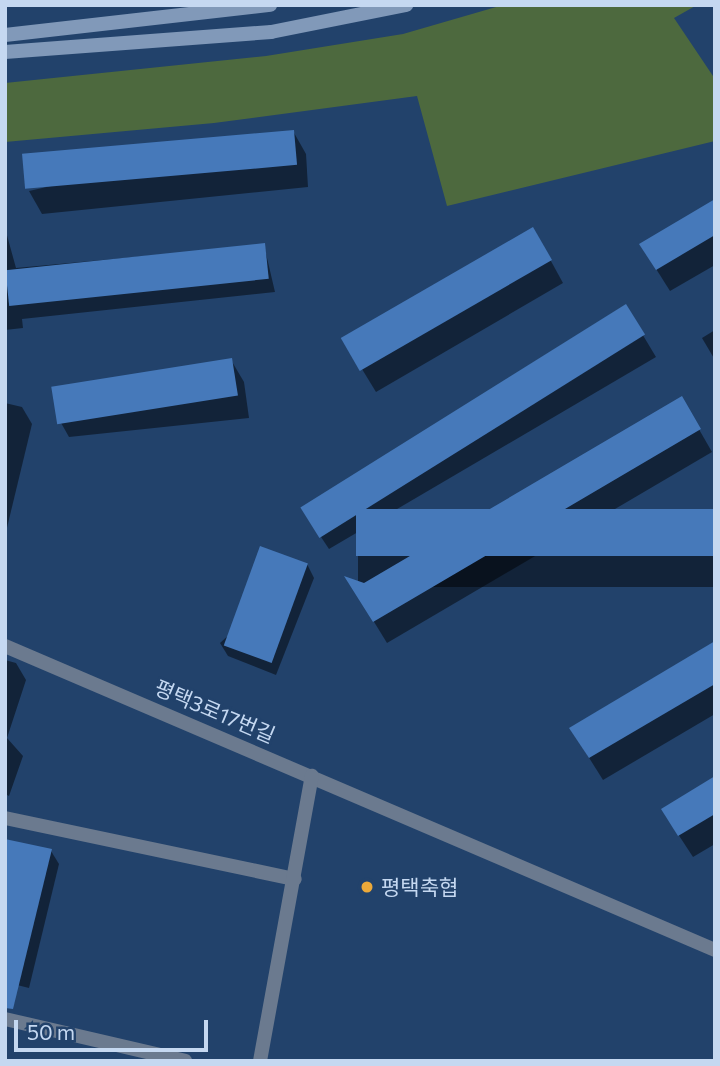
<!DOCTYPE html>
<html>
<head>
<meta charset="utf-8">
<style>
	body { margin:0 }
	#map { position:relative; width:720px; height:1066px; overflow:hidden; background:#22426b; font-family:Commissioner,"Noto Sans KR",sans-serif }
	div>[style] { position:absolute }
	.green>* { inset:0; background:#4d693e }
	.shadow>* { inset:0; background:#0007; transform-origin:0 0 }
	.building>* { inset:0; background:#4679ba; transform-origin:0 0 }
	.minor>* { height:14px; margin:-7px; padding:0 7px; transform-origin:7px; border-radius:7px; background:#6b7a8f }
	.tertiary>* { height:14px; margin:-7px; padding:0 7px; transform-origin:7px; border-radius:7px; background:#6b7a8f }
	.secondary>* { height:14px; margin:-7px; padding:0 7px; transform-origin:7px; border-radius:7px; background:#8199b9 }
	.dots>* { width:19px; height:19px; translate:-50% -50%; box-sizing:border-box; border:4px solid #22426b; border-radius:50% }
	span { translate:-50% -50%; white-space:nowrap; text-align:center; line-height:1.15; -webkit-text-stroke:5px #22426b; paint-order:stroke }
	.street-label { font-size:21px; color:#c5d8f1 }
	.poi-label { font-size:21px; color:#c5d8f1 }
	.left { translate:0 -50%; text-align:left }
	.frame { position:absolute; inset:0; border:7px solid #c5d8f1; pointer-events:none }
	.scale { position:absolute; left:14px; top:1020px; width:194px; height:32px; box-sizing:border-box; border:4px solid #c5d8f1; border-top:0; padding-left:9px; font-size:21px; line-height:24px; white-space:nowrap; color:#c5d8f1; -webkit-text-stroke:5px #22426b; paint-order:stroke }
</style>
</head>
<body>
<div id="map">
	<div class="green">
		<div style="clip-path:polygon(503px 5px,697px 5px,674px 18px,715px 79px,715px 141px,447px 206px,417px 96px,214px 123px,5px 142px,5px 83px,266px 56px,403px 34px)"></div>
	</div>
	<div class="shadow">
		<div style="clip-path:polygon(293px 131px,306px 154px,308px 187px,42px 214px,29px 191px)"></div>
		<div style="clip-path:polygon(715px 202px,715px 265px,670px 291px,641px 245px)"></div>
		<div style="clip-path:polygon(5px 228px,16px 268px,264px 245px,275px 292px,22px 319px,23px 328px,5px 330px)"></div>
		<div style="clip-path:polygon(546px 252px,563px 283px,376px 392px,343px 338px)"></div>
		<div style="clip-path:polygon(626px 307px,656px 357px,329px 549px,307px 516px)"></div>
		<div style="clip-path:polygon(715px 330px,715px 360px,702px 338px)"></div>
		<div style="clip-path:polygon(231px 360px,244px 382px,249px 418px,69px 437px,56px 414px)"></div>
		<div style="clip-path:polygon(681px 398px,712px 452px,387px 643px,360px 599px,364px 585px)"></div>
		<div style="clip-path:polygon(5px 403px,22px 407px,32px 424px,5px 536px)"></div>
		<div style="left:715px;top:510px;width:77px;height:357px;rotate:90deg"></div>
		<div style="clip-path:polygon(307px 564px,314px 578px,276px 675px,228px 656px,220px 643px)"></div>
		<div style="clip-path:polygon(715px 643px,715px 714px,603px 780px,571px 729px)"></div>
		<div style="clip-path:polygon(5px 660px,16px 663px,26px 680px,7px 738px,23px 756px,9px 796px,5px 794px)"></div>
		<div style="clip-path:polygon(715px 778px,715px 844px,693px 857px,676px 831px)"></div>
		<div style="clip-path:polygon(51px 851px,59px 864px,29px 988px,5px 982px)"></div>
	</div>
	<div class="building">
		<div style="left:294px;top:130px;width:35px;height:273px;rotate:85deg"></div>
		<div style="clip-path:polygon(715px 199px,715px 235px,656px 270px,639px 244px)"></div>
		<div style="left:533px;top:227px;width:38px;height:222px;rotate:60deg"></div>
		<div style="left:265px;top:243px;width:36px;height:261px;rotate:84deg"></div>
		<div style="left:626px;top:304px;width:36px;height:384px;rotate:58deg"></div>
		<div style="left:232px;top:358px;width:38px;height:183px;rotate:81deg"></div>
		<div style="clip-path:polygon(682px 396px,701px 429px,373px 622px,344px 576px,364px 583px)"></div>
		<div style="left:715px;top:509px;width:47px;height:359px;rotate:90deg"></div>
		<div style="left:260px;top:546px;width:51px;height:106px;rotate:20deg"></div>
		<div style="clip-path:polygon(715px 641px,715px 684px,589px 758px,569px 728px)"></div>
		<div style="clip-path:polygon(715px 776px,715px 814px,678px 836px,661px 809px)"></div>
		<div style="clip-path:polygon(5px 839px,52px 849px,13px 1009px,5px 1008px)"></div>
	</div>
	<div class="minor">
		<div style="left:5px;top:646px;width:772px;rotate:23.18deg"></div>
		<div style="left:5px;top:818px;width:296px;rotate:11.9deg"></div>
		<div style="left:260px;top:1061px;width:290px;rotate:-79.7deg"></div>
	</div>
	<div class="tertiary">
		<div style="left:5px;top:1019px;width:185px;rotate:13.1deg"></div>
	</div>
	<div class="secondary">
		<div style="left:5px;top:35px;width:267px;rotate:-6.5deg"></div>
		<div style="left:5px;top:52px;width:267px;rotate:-4.3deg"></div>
		<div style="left:271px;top:32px;width:138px;rotate:-11.3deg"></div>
	</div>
	<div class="dots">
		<div style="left:367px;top:887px;background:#eca93a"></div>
	</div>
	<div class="street-label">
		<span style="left:215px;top:711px;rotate:23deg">평택3로17번길</span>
	</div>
	<div class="poi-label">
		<span class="left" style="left:381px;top:887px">평택축협</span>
	</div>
	<div class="frame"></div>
	<div class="scale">50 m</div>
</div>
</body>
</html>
